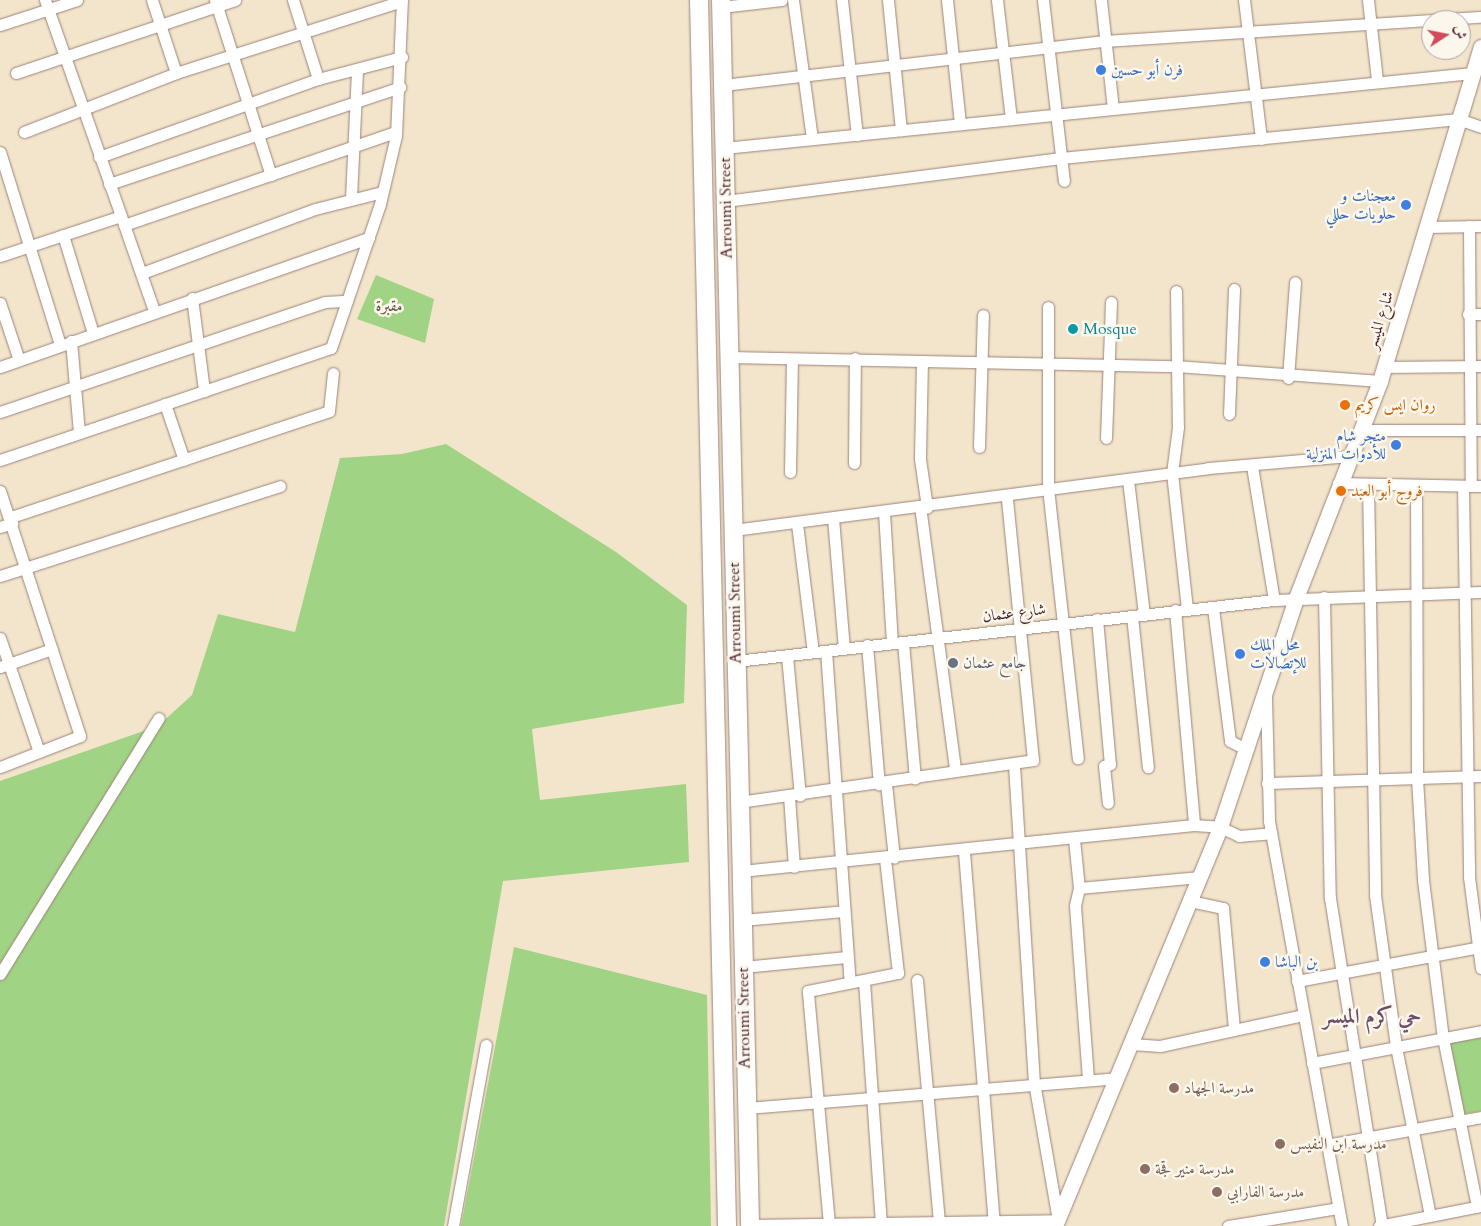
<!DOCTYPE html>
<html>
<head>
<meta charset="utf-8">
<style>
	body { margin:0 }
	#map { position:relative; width:1481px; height:1226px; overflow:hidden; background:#f2e5cb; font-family:Cardo,Amiri,serif }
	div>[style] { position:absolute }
	.green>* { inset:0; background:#a0d383 }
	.roads { filter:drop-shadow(0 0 1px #9e827b) drop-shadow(0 0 1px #9e827b) }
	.minor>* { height:11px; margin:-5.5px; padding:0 5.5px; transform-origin:5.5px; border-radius:5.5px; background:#fff }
	.secondary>* { height:15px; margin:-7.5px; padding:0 7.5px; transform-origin:7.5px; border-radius:7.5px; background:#fff }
	.primary>* { height:18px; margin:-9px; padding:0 9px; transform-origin:9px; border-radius:9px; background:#fff }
	.dots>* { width:14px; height:14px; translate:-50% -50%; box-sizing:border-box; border:2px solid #fbf7ec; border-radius:50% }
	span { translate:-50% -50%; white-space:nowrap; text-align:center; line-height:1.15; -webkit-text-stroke:5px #fbf7ec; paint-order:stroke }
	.shop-label { font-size:16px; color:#366cbe }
	.left { translate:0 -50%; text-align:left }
	.right { translate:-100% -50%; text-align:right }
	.street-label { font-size:16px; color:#4a1f2b }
	.park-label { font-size:16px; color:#645545 }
	.culture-label { font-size:16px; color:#0d838f }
	.food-label { font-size:16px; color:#c56008 }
	.worship-label { font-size:16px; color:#5b616d }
	.education-label { font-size:16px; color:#785e54 }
	.district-label { font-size:21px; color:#6c4c6b; font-weight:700 }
	.north { position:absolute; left:1421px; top:10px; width:50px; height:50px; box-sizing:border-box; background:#fbf7ec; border:1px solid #b4a19f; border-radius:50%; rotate:79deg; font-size:14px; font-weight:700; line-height:20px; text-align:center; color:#4a1f2b }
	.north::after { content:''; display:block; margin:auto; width:18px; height:22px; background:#d1495b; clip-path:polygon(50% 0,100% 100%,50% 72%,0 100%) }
</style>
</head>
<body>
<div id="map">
	<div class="green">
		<div style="clip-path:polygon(376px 275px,434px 299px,425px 343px,357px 319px)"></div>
		<div style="clip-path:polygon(446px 444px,616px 552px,687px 605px,684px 703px,532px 729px,540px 800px,686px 784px,689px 862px,503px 881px,444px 1226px,0 1226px,0 781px,158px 726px,192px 695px,218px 614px,295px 632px,340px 458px,402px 454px)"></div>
		<div style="clip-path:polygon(514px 947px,707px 995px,711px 1226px,461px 1226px)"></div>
		<div style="clip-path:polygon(1481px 1036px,1481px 1111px,1464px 1114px,1449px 1040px)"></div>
	</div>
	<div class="roads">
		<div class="minor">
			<div style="left:45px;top:0;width:229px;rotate:70.6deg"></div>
			<div style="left:152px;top:0;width:77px;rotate:71.8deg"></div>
			<div style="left:215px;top:0;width:184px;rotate:72.3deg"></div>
			<div style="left:293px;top:0;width:83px;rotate:72.4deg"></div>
			<div style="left:793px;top:0;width:140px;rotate:82.2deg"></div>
			<div style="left:842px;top:0;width:136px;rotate:83.7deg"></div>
			<div style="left:888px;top:0;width:131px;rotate:84.3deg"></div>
			<div style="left:947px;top:0;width:125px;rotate:84deg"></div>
			<div style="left:997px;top:0;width:120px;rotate:83.3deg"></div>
			<div style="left:1043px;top:0;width:182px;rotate:83.4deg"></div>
			<div style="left:1101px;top:0;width:109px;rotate:83.7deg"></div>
			<div style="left:1244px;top:0;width:140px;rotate:83deg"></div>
			<div style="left:1368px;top:0;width:81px;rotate:83.6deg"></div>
			<div style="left:721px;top:7px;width:61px;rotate:-6.5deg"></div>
			<div style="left:0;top:25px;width:81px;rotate:-18deg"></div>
			<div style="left:16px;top:73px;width:231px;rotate:-18.4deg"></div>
			<div style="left:723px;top:85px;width:386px;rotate:-6.6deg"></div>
			<div style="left:1106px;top:41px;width:376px;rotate:-3.7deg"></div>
			<div style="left:24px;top:132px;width:163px;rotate:-21.2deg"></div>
			<div style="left:176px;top:73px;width:237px;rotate:-17.7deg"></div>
			<div style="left:724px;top:148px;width:752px;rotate:-5.73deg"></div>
			<div style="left:0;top:152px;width:202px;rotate:72.7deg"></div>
			<div style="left:99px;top:157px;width:232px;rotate:-19.6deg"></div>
			<div style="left:318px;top:79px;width:87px;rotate:-14.7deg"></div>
			<div style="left:109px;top:184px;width:307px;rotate:-18.4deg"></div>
			<div style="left:351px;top:198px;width:129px;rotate:-87.3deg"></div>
			<div style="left:725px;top:201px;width:339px;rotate:-7.3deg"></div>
			<div style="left:1061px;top:158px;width:399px;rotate:-5.6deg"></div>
			<div style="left:1458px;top:119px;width:24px;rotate:19deg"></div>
			<div style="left:124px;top:225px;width:287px;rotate:-18.9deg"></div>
			<div style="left:1469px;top:226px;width:260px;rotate:89.6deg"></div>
			<div style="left:1426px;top:227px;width:55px;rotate:-1deg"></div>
			<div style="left:63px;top:235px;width:102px;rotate:73deg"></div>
			<div style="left:0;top:256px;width:127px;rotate:-18.3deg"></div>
			<div style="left:121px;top:216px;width:101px;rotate:70.8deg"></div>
			<div style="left:142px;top:273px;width:184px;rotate:-20.3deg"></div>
			<div style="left:315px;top:209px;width:69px;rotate:-14.2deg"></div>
			<div style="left:1176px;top:291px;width:136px;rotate:89.2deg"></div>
			<div style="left:1178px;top:427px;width:46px;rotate:97.4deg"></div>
			<div style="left:1172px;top:473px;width:137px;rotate:83.7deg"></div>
			<div style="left:192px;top:298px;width:94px;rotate:82.6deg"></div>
			<div style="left:0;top:303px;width:60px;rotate:71.6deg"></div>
			<div style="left:1048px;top:307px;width:181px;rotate:90deg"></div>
			<div style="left:1048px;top:488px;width:272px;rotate:83.7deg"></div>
			<div style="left:1468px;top:314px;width:13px"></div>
			<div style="left:71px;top:341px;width:92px;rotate:85deg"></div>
			<div style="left:729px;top:357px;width:447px;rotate:1.2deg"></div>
			<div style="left:1176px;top:366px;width:205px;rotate:4.2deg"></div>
			<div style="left:922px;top:361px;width:98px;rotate:91.2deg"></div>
			<div style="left:920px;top:459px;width:49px;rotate:81.7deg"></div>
			<div style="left:0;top:367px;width:391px;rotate:-19.3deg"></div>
			<div style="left:1384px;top:367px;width:97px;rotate:-0.6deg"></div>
			<div style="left:1288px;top:378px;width:96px;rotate:-85.8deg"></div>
			<div style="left:165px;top:404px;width:59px;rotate:71.3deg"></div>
			<div style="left:0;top:412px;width:343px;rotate:-18.7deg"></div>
			<div style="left:325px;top:302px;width:22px;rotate:-3deg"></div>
			<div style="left:1229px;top:414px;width:125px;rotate:-87.7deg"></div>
			<div style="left:1360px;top:430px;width:121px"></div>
			<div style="left:1106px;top:438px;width:136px;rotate:-87.9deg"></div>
			<div style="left:979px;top:447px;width:132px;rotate:-88.3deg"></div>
			<div style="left:0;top:460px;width:349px;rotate:-18.7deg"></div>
			<div style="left:331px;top:348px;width:152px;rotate:-71.2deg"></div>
			<div style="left:380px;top:204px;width:70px;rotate:-76.8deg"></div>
			<div style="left:396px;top:136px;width:136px;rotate:-87.5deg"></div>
			<div style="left:854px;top:463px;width:105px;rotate:-89.5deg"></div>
			<div style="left:1252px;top:466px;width:136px;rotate:80.7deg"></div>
			<div style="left:790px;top:472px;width:112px;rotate:-89deg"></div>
			<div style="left:1128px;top:480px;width:136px;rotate:83.2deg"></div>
			<div style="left:1338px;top:483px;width:143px;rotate:1.2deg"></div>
			<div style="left:1368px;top:484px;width:411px;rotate:89deg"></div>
			<div style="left:1375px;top:895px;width:153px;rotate:82.1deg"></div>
			<div style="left:1396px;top:1047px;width:172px;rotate:78.6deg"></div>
			<div style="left:1416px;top:485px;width:293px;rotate:89.8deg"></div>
			<div style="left:1417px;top:778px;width:102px;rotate:86.6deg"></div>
			<div style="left:1423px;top:880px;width:159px;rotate:82.8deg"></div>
			<div style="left:1443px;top:1038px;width:172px;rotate:78.6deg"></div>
			<div style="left:1463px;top:486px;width:391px;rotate:89.1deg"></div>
			<div style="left:1469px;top:877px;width:92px;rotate:82.5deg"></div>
			<div style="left:0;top:491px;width:258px;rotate:71.9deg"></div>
			<div style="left:80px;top:736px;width:86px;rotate:158.8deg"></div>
			<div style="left:920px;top:506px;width:266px;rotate:82.4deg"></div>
			<div style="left:884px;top:512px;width:131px;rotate:86.5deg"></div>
			<div style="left:11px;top:517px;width:335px;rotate:-18.4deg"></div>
			<div style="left:329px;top:411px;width:38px;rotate:-84deg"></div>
			<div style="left:833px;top:518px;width:131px;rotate:85.2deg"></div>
			<div style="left:797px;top:524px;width:129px;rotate:82.9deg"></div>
			<div style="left:0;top:527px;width:13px;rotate:-18deg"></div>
			<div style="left:733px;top:530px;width:479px;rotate:-7.4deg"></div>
			<div style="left:1208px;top:468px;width:142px;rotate:-4.9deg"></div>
			<div style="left:0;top:576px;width:294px;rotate:-17.8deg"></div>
			<div style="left:1324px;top:597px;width:301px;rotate:88.9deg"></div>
			<div style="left:1330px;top:898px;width:331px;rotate:81deg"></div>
			<div style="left:1213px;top:608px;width:134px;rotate:82.7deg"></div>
			<div style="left:1230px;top:741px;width:18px;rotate:27deg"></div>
			<div style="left:1175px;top:610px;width:216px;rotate:84.9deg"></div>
			<div style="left:1132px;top:616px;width:152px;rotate:84deg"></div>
			<div style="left:1097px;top:619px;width:146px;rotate:84.9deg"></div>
			<div style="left:1110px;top:764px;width:6px;rotate:162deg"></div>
			<div style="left:1104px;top:766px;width:37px;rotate:84deg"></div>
			<div style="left:0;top:638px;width:120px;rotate:71.1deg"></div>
			<div style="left:903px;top:642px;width:137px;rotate:85deg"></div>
			<div style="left:867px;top:645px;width:140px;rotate:85.1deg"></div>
			<div style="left:826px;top:651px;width:332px;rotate:85.9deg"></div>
			<div style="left:787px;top:656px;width:140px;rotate:84.7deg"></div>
			<div style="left:736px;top:661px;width:541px;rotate:-6.47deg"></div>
			<div style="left:1274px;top:600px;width:207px;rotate:-2.2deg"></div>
			<div style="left:0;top:667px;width:55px;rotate:-19.1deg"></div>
			<div style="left:1266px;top:697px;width:124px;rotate:88.6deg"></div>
			<div style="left:1269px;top:821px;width:412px;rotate:79.8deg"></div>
			<div style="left:1267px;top:783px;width:214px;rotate:-1.9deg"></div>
			<div style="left:886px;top:784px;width:74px;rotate:83.8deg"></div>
			<div style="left:789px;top:796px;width:71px;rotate:86deg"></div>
			<div style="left:739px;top:802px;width:297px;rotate:-8.1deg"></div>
			<div style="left:1033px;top:760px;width:263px;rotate:-95.7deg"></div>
			<div style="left:1074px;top:839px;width:49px;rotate:84.2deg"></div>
			<div style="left:1079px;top:888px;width:18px;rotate:103deg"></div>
			<div style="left:1075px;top:906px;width:172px;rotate:85.7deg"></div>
			<div style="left:964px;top:852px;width:370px;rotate:85.4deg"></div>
			<div style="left:741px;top:871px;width:455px;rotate:-5.8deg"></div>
			<div style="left:1194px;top:825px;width:26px;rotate:4deg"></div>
			<div style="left:1220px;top:827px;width:21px;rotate:25deg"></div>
			<div style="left:1239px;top:836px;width:32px;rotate:-5deg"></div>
			<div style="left:1079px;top:888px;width:121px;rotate:-5.2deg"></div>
			<div style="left:1190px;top:901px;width:34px;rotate:12deg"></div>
			<div style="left:1223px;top:908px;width:122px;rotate:84.8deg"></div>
			<div style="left:742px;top:920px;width:102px;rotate:-5deg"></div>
			<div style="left:743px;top:967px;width:104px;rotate:-5.5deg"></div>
			<div style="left:0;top:974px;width:301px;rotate:-58.2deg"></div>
			<div style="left:917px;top:980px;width:243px;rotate:84.8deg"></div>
			<div style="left:864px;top:981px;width:243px;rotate:86deg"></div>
			<div style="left:1297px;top:981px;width:187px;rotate:-10.5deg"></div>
			<div style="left:1131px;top:1044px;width:29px;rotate:4deg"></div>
			<div style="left:1160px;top:1046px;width:146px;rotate:-12.2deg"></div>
			<div style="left:1312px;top:1063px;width:172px;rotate:-10.7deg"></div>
			<div style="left:746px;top:1108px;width:372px;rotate:-4.6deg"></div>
			<div style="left:1326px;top:1145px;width:158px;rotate:-10.2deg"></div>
			<div style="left:829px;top:1224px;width:234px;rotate:-95.2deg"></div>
			<div style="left:808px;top:991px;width:92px;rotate:-11.3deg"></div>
			<div style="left:898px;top:973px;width:115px;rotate:-96.5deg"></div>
			<div style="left:750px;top:1225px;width:308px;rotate:-0.9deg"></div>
			<div style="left:1058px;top:1220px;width:139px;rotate:-99.9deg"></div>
			<div style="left:1034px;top:1083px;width:320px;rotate:-93.6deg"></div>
			<div style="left:453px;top:1226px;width:184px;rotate:-79.7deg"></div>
			<div style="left:1228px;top:1226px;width:111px;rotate:-9.3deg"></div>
			<div style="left:1379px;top:1226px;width:104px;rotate:-11.1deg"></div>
		</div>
		<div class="secondary">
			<div style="left:1055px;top:1226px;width:432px;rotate:-67.5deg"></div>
			<div style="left:1220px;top:827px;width:241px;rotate:-71.6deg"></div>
			<div style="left:1296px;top:598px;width:233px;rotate:-68.8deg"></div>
			<div style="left:1380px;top:381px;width:349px;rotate:-73.2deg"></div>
		</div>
		<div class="primary">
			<div style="left:699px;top:0;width:1226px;rotate:88.69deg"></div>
			<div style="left:721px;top:0;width:1226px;rotate:88.64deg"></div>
		</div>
	</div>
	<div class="dots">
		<div style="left:1101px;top:70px;background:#3f7fe0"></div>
		<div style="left:1406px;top:205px;background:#3f7fe0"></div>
		<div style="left:1073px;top:329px;background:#0f9aa8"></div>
		<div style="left:1345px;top:405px;background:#e8710a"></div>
		<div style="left:1396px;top:445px;background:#3f7fe0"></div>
		<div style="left:1341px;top:491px;background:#e8710a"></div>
		<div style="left:1240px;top:654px;background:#3f7fe0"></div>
		<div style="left:953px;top:663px;background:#6b7280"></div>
		<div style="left:1265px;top:962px;background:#3f7fe0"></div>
		<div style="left:1174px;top:1088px;background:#8d6e63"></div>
		<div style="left:1280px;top:1144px;background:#8d6e63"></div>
		<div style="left:1145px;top:1169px;background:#8d6e63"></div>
		<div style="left:1217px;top:1192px;background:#8d6e63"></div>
	</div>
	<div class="shop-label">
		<span class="left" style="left:1111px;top:70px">فرن أبو حسين</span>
		<span class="right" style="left:1396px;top:205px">معجنات و<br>حلويات حللي</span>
		<span class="right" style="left:1386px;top:445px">متجر شام<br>للأدوات المنزلية</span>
		<span class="left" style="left:1250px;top:654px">محل الملك<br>للإتصالات</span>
		<span class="left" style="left:1275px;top:962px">بن الباشا</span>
	</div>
	<div class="street-label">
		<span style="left:726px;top:208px;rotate:-91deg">Arroumi Street</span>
		<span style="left:1380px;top:320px;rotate:-73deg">شارع الميسر</span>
		<span style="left:735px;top:613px;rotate:-91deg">Arroumi Street</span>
		<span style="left:1014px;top:613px;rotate:-7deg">شارع عثمان</span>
		<span style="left:744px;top:1018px;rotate:-91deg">Arroumi Street</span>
	</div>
	<div class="park-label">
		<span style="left:389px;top:306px">مقبرة</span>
	</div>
	<div class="culture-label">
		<span class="left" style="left:1083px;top:329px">Mosque</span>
	</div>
	<div class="food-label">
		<span class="left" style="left:1355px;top:405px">روان ايس كريم</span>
		<span class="left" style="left:1351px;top:491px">فروج أبو العبد</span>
	</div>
	<div class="worship-label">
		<span class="left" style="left:963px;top:663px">جامع عثمان</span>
	</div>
	<div class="education-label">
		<span class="left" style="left:1184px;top:1088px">مدرسة الجهاد</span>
		<span class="left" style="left:1290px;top:1144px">مدرسة ابن النفيس</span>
		<span class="left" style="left:1155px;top:1169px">مدرسة منير قجة</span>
		<span class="left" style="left:1227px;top:1192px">مدرسة الفارابي</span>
	</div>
	<div class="district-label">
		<span style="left:1372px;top:1017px">حي كرم الميسر</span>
	</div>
	<div class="north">ش</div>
</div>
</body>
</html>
